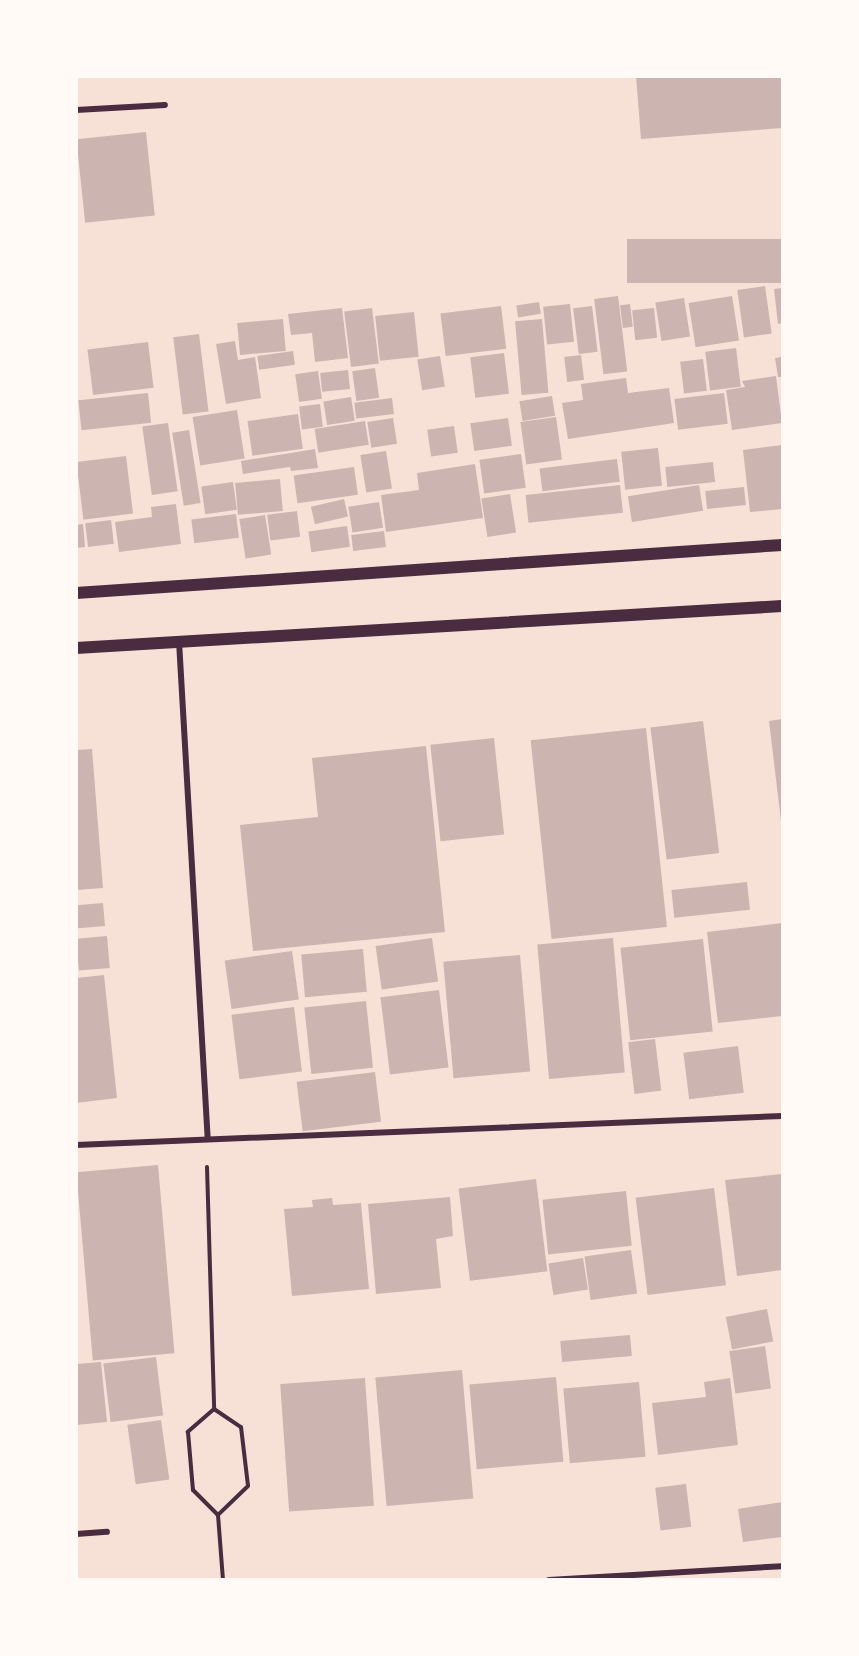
<!DOCTYPE html>
<html>
<head>
<meta charset="utf-8">
<style>
	body { margin:0 }
	#map { position:relative; width:859px; height:1656px; overflow:hidden; background:#f7e1d7; font-family:Roboto,sans-serif }
	div>[style] { position:absolute }
	.building>* { inset:0; background:#ccb4b1; transform-origin:0 0 }
	.path>* { height:4px; margin:-2px; padding:0 2px; transform-origin:2px; border-radius:2px; background:#4a2c40 }
	.minor>* { height:6px; margin:-3px; padding:0 3px; transform-origin:3px; border-radius:3px; background:#4a2c40 }
	.secondary>* { height:12px; margin:-6px; padding:0 6px; transform-origin:6px; border-radius:6px; background:#4a2c40 }
	span { translate:-50% -50%; white-space:nowrap; text-align:center; line-height:1.15; -webkit-text-stroke:4.5px #fffaf5; paint-order:stroke }
	.frame { position:absolute; inset:0; border:78px solid #fffaf5; pointer-events:none }
</style>
</head>
<body>
<div id="map">
	<div class="building">
		<div style="clip-path:polygon(636px 76px,782px 76px,782px 128px,641px 139px)"></div>
		<div style="left:146px;top:132px;width:84px;height:70px;rotate:84deg"></div>
		<div style="left:782px;top:239px;width:44px;height:155px;rotate:90deg"></div>
		<div style="left:765px;top:286px;width:48px;height:28px;rotate:82deg"></div>
		<div style="clip-path:polygon(782px 288px,782px 323px,778px 324px,774px 289px)"></div>
		<div style="left:618px;top:296px;width:76px;height:24px;rotate:83deg"></div>
		<div style="left:732px;top:296px;width:45px;height:44px;rotate:81deg"></div>
		<div style="left:684px;top:298px;width:39px;height:29px;rotate:81deg"></div>
		<div style="left:539px;top:302px;width:12px;height:23px;rotate:81deg"></div>
		<div style="left:570px;top:304px;width:38px;height:27px;rotate:84deg"></div>
		<div style="left:630px;top:304px;width:23px;height:10px;rotate:83deg"></div>
		<div style="left:501px;top:306px;width:43px;height:61px;rotate:83deg"></div>
		<div style="left:592px;top:306px;width:46px;height:19px;rotate:83deg"></div>
		<div style="clip-path:polygon(342px 308px,348px 358px,315px 362px,312px 333px,291px 335px,288px 314px)"></div>
		<div style="left:372px;top:308px;width:56px;height:28px;rotate:83deg"></div>
		<div style="left:654px;top:308px;width:30px;height:22px;rotate:84deg"></div>
		<div style="left:414px;top:312px;width:45px;height:39px;rotate:84deg"></div>
		<div style="left:283px;top:319px;width:32px;height:46px;rotate:85deg"></div>
		<div style="left:542px;top:319px;width:74px;height:27px;rotate:85deg"></div>
		<div style="left:199px;top:334px;width:78px;height:26px;rotate:83deg"></div>
		<div style="clip-path:polygon(235px 341px,238px 360px,255px 357px,261px 398px,226px 404px,216px 344px)"></div>
		<div style="left:148px;top:342px;width:46px;height:61px;rotate:83deg"></div>
		<div style="left:736px;top:348px;width:39px;height:31px;rotate:83deg"></div>
		<div style="left:293px;top:351px;width:14px;height:36px;rotate:82deg"></div>
		<div style="left:504px;top:353px;width:41px;height:34px;rotate:83deg"></div>
		<div style="left:581px;top:355px;width:25px;height:17px;rotate:83deg"></div>
		<div style="left:440px;top:356px;width:31px;height:23px;rotate:81deg"></div>
		<div style="clip-path:polygon(782px 357px,782px 377px,778px 377px,775px 358px)"></div>
		<div style="left:703px;top:359px;width:32px;height:23px;rotate:83deg"></div>
		<div style="left:375px;top:368px;width:30px;height:23px;rotate:82deg"></div>
		<div style="left:348px;top:370px;width:19px;height:28px;rotate:84deg"></div>
		<div style="left:318px;top:371px;width:28px;height:23px;rotate:82deg"></div>
		<div style="clip-path:polygon(776px 376px,782px 423px,732px 430px,726px 390px,745px 387px,742px 381px)"></div>
		<div style="clip-path:polygon(626px 378px,628px 393px,669px 388px,674px 423px,568px 439px,562px 403px,583px 400px,581px 384px)"></div>
		<div style="left:148px;top:393px;width:30px;height:70px;rotate:84deg"></div>
		<div style="left:724px;top:393px;width:31px;height:50px;rotate:83deg"></div>
		<div style="left:552px;top:396px;width:20px;height:33px;rotate:81deg"></div>
		<div style="left:351px;top:397px;width:24px;height:28px;rotate:81deg"></div>
		<div style="left:392px;top:398px;width:16px;height:38px;rotate:83deg"></div>
		<div style="left:320px;top:404px;width:23px;height:21px;rotate:83deg"></div>
		<div style="left:237px;top:410px;width:49px;height:45px;rotate:81deg"></div>
		<div style="left:298px;top:414px;width:35px;height:51px;rotate:82deg"></div>
		<div style="left:556px;top:417px;width:43px;height:36px;rotate:82deg"></div>
		<div style="left:393px;top:418px;width:26px;height:26px;rotate:81deg"></div>
		<div style="left:508px;top:418px;width:28px;height:38px;rotate:82deg"></div>
		<div style="left:365px;top:421px;width:24px;height:51px;rotate:81deg"></div>
		<div style="left:168px;top:423px;width:69px;height:26px;rotate:82deg"></div>
		<div style="left:454px;top:426px;width:27px;height:27px;rotate:82deg"></div>
		<div style="left:189px;top:430px;width:74px;height:17px;rotate:81deg"></div>
		<div style="clip-path:polygon(782px 445px,782px 509px,750px 512px,743px 450px)"></div>
		<div style="left:658px;top:448px;width:38px;height:37px;rotate:84deg"></div>
		<div style="clip-path:polygon(315px 449px,318px 468px,291px 471px,290px 467px,243px 474px,241px 461px)"></div>
		<div style="left:386px;top:451px;width:38px;height:26px;rotate:81deg"></div>
		<div style="left:521px;top:454px;width:34px;height:42px;rotate:82deg"></div>
		<div style="left:126px;top:456px;width:58px;height:50px;rotate:83deg"></div>
		<div style="left:617px;top:459px;width:23px;height:78px;rotate:83deg"></div>
		<div style="left:713px;top:462px;width:20px;height:48px;rotate:84deg"></div>
		<div style="clip-path:polygon(475px 464px,483px 518px,386px 532px,381px 495px,419px 490px,417px 473px)"></div>
		<div style="left:354px;top:467px;width:28px;height:61px;rotate:82deg"></div>
		<div style="left:280px;top:479px;width:32px;height:45px;rotate:85deg"></div>
		<div style="left:233px;top:482px;width:28px;height:32px;rotate:82deg"></div>
		<div style="left:620px;top:485px;width:28px;height:95px;rotate:84deg"></div>
		<div style="left:699px;top:485px;width:26px;height:72px;rotate:81deg"></div>
		<div style="left:744px;top:487px;width:18px;height:39px;rotate:84deg"></div>
		<div style="left:510px;top:494px;width:39px;height:29px;rotate:81deg"></div>
		<div style="left:344px;top:499px;width:18px;height:34px;rotate:77deg"></div>
		<div style="left:379px;top:502px;width:26px;height:31px;rotate:81deg"></div>
		<div style="clip-path:polygon(176px 504px,181px 544px,119px 552px,115px 522px,152px 517px,151px 507px)"></div>
		<div style="left:297px;top:511px;width:26px;height:30px;rotate:83deg"></div>
		<div style="left:236px;top:514px;width:24px;height:45px;rotate:83deg"></div>
		<div style="left:265px;top:515px;width:40px;height:26px;rotate:81deg"></div>
		<div style="left:111px;top:520px;width:24px;height:26px;rotate:83deg"></div>
		<div style="clip-path:polygon(83px 524px,85px 547px,76px 548px,76px 525px)"></div>
		<div style="left:347px;top:526px;width:21px;height:39px;rotate:82deg"></div>
		<div style="left:384px;top:531px;width:16px;height:33px;rotate:83deg"></div>
		<div style="clip-path:polygon(782px 719px,782px 820px,781px 821px,769px 721px)"></div>
		<div style="left:703px;top:721px;width:133px;height:53px;rotate:83deg"></div>
		<div style="left:646px;top:728px;width:200px;height:116px;rotate:84deg"></div>
		<div style="left:494px;top:738px;width:97px;height:64px;rotate:84deg"></div>
		<div style="clip-path:polygon(426px 746px,445px 932px,253px 951px,240px 825px,318px 817px,312px 758px)"></div>
		<div style="clip-path:polygon(92px 749px,103px 888px,76px 890px,76px 750px)"></div>
		<div style="left:747px;top:882px;width:28px;height:76px;rotate:84deg"></div>
		<div style="left:103px;top:903px;width:23px;height:27px;rotate:85deg"></div>
		<div style="clip-path:polygon(782px 923px,782px 1016px,718px 1023px,707px 932px)"></div>
		<div style="left:107px;top:936px;width:32px;height:31px;rotate:85deg"></div>
		<div style="left:432px;top:938px;width:44px;height:57px;rotate:82deg"></div>
		<div style="left:613px;top:938px;width:135px;height:76px;rotate:85deg"></div>
		<div style="left:703px;top:939px;width:93px;height:83px;rotate:84deg"></div>
		<div style="left:363px;top:949px;width:43px;height:62px;rotate:85deg"></div>
		<div style="left:292px;top:951px;width:49px;height:68px;rotate:82deg"></div>
		<div style="left:520px;top:955px;width:117px;height:77px;rotate:85deg"></div>
		<div style="clip-path:polygon(104px 975px,117px 1098px,76px 1103px,76px 978px)"></div>
		<div style="left:439px;top:990px;width:78px;height:59px;rotate:83deg"></div>
		<div style="left:366px;top:1001px;width:67px;height:62px;rotate:84deg"></div>
		<div style="left:294px;top:1007px;width:65px;height:63px;rotate:83deg"></div>
		<div style="left:655px;top:1039px;width:52px;height:27px;rotate:83deg"></div>
		<div style="left:738px;top:1046px;width:47px;height:55px;rotate:83deg"></div>
		<div style="left:375px;top:1072px;width:50px;height:79px;rotate:83deg"></div>
		<div style="left:158px;top:1165px;width:189px;height:82px;rotate:85deg"></div>
		<div style="clip-path:polygon(782px 1174px,782px 1270px,737px 1276px,725px 1180px)"></div>
		<div style="left:536px;top:1179px;width:93px;height:78px;rotate:83deg"></div>
		<div style="left:714px;top:1188px;width:98px;height:79px;rotate:83deg"></div>
		<div style="left:626px;top:1191px;width:55px;height:84px;rotate:84deg"></div>
		<div style="clip-path:polygon(450px 1197px,453px 1236px,436px 1239px,441px 1288px,376px 1294px,368px 1204px)"></div>
		<div style="clip-path:polygon(332px 1198px,333px 1205px,361px 1203px,369px 1289px,292px 1296px,284px 1209px,313px 1207px,312px 1200px)"></div>
		<div style="left:631px;top:1250px;width:44px;height:47px;rotate:82deg"></div>
		<div style="left:583px;top:1258px;width:32px;height:35px;rotate:81deg"></div>
		<div style="left:767px;top:1309px;width:33px;height:42px;rotate:79deg"></div>
		<div style="left:630px;top:1335px;width:21px;height:70px;rotate:85deg"></div>
		<div style="left:765px;top:1346px;width:43px;height:36px;rotate:82deg"></div>
		<div style="left:156px;top:1357px;width:59px;height:53px;rotate:83deg"></div>
		<div style="clip-path:polygon(101px 1362px,107px 1422px,76px 1425px,76px 1364px)"></div>
		<div style="left:462px;top:1370px;width:129px;height:87px;rotate:85deg"></div>
		<div style="left:556px;top:1377px;width:85px;height:87px;rotate:85deg"></div>
		<div style="left:365px;top:1378px;width:128px;height:85px;rotate:86deg"></div>
		<div style="clip-path:polygon(730px 1378px,738px 1445px,658px 1455px,652px 1403px,706px 1397px,704px 1382px)"></div>
		<div style="left:639px;top:1382px;width:75px;height:76px;rotate:85deg"></div>
		<div style="left:161px;top:1420px;width:60px;height:34px;rotate:82deg"></div>
		<div style="left:686px;top:1484px;width:43px;height:31px;rotate:83deg"></div>
		<div style="clip-path:polygon(782px 1502px,782px 1537px,743px 1542px,738px 1509px)"></div>
	</div>
	<div class="path">
		<div style="left:207px;top:1167px;width:242px;rotate:88.3deg"></div>
		<div style="left:214px;top:1409px;width:35px;rotate:139deg"></div>
		<div style="left:188px;top:1432px;width:58px;rotate:85.1deg"></div>
		<div style="left:193px;top:1490px;width:35px;rotate:45deg"></div>
		<div style="left:218px;top:1515px;width:65px;rotate:85.6deg"></div>
		<div style="left:214px;top:1409px;width:32px;rotate:34deg"></div>
		<div style="left:241px;top:1427px;width:59px;rotate:83.2deg"></div>
		<div style="left:248px;top:1486px;width:42px;rotate:136deg"></div>
	</div>
	<div class="minor">
		<div style="left:76px;top:110px;width:89px;rotate:-3.2deg"></div>
		<div style="left:179px;top:641px;width:499px;rotate:86.7deg"></div>
		<div style="left:76px;top:1145px;width:707px;rotate:-2.35deg"></div>
		<div style="left:76px;top:1534px;width:31px;rotate:-4deg"></div>
		<div style="left:549px;top:1580px;width:233px;rotate:-3.4deg"></div>
	</div>
	<div class="secondary">
		<div style="left:76px;top:593px;width:708px;rotate:-3.89deg"></div>
		<div style="left:76px;top:648px;width:707px;rotate:-3.4deg"></div>
	</div>
	<div class="frame"></div>
</div>
</body>
</html>
